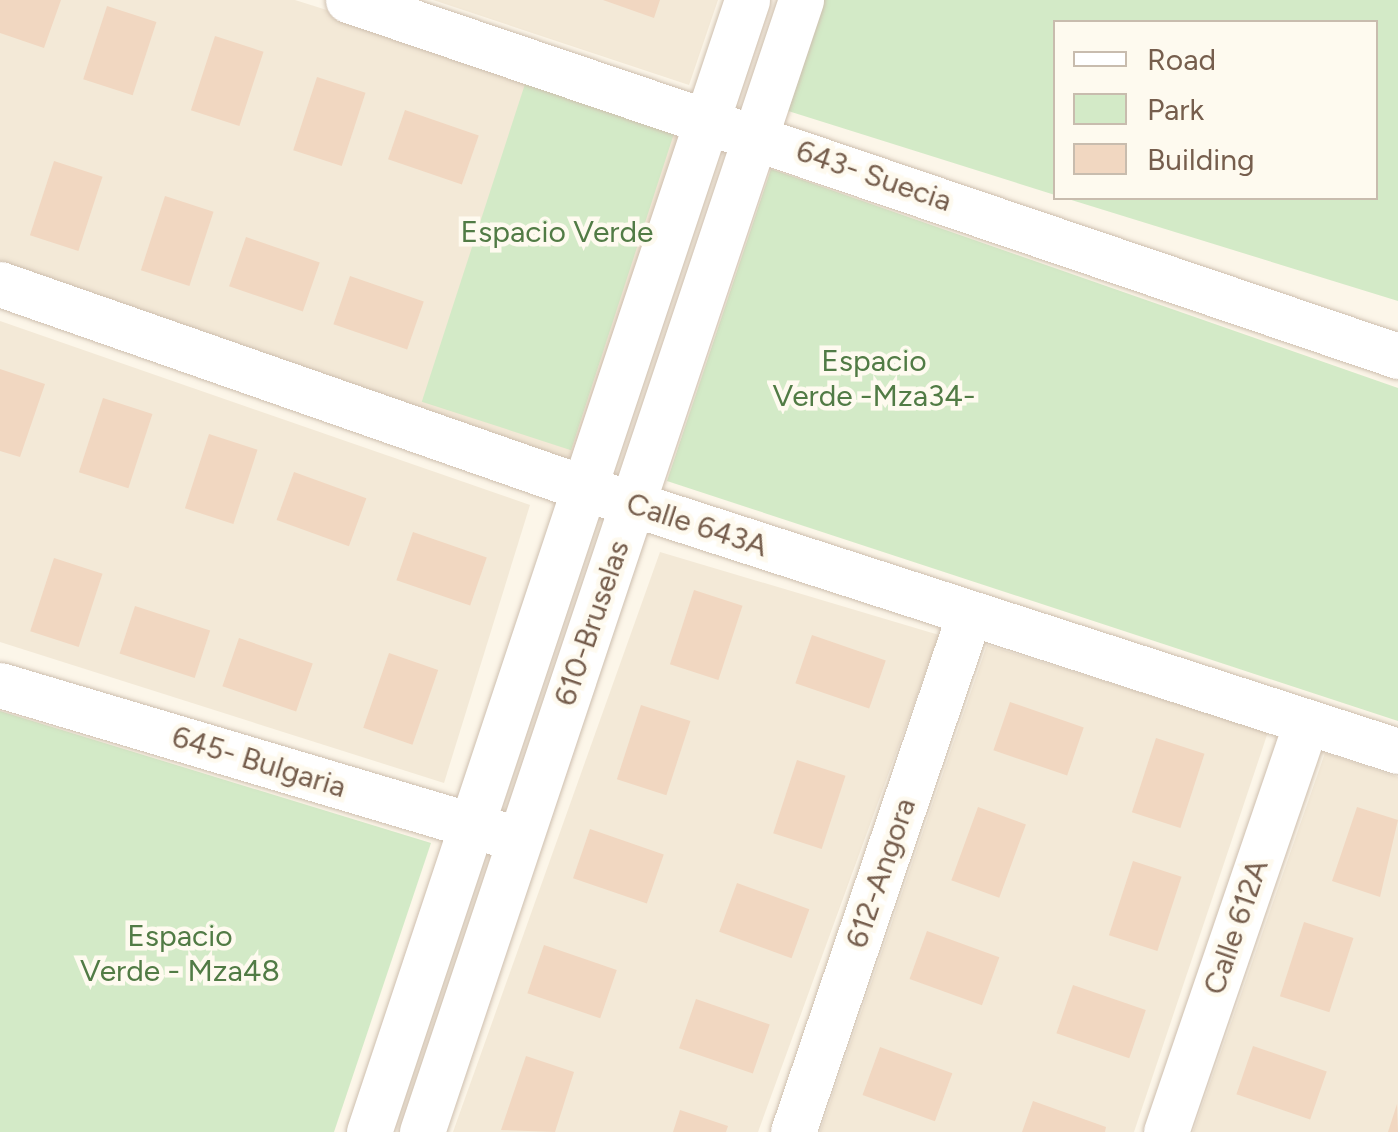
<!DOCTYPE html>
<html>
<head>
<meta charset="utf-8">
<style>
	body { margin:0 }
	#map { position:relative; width:1398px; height:1132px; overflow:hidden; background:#fcf6e9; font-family:Figtree,sans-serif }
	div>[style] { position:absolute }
	.residential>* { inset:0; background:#f3e9d7 }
	.green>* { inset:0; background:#d3eac7; transform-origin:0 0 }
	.building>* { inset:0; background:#f1d7c1; transform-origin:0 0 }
	.roads { filter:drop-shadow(0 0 2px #cebfaf) drop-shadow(0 0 2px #cebfaf) }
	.street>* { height:45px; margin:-22.5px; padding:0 22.5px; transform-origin:22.5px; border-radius:22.5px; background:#fff }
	span { translate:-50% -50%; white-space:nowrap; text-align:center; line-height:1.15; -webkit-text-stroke:9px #fefaef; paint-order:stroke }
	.street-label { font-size:30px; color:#765e4d }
	.park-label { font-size:30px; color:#517b45 }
	.legend { position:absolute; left:1053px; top:20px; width:325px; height:180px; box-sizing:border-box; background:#fefaef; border:2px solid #c8bcae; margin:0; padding:12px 18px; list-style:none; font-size:30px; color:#765e4d }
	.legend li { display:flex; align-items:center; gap:20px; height:50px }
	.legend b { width:50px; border:2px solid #c8bcae }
</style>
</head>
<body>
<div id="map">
	<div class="residential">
		<div style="clip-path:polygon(0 0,295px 0,692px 125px,573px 466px,0 263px)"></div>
		<div style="clip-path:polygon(433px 0,718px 0,689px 85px)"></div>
		<div style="clip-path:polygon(0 321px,530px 505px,444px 783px,0 642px)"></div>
		<div style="clip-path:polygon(660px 552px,939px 635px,758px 1132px,453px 1132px)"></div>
		<div style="clip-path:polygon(987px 645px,1268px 732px,1134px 1132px,820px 1132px)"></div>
		<div style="clip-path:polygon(1325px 753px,1398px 777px,1398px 1132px,1193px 1132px)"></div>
	</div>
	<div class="green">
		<div style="clip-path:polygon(822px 0,1398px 0,1398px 301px,1065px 198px,1376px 198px,1376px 22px,1056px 22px,1055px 195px,785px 110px)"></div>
		<div style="left:525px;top:84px;width:157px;height:334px;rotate:18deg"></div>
		<div style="clip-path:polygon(771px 169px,1398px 388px,1398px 721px,667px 481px)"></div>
		<div style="clip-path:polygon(0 711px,431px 843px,334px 1132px,0 1132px)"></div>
	</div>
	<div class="building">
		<div style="clip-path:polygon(0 0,61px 0,44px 48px,0 33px)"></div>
		<div style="clip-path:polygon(603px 0,660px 0,654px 18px)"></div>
		<div style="left:107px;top:6px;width:52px;height:77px;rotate:18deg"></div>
		<div style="left:215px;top:36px;width:51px;height:78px;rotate:18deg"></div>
		<div style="left:317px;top:77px;width:51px;height:77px;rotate:18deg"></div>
		<div style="left:405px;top:110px;width:78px;height:52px;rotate:19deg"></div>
		<div style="left:54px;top:161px;width:51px;height:78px;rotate:18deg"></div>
		<div style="left:165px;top:196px;width:51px;height:78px;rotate:18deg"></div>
		<div style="left:246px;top:237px;width:78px;height:52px;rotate:19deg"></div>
		<div style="left:350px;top:276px;width:78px;height:51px;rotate:19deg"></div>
		<div style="clip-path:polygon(0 369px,45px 384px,20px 457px,0 451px)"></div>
		<div style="left:103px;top:398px;width:52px;height:78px;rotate:18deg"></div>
		<div style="left:209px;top:434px;width:51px;height:78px;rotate:18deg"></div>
		<div style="left:294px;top:472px;width:77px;height:51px;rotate:20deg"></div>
		<div style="left:413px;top:532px;width:78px;height:51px;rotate:19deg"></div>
		<div style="left:54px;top:558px;width:51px;height:77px;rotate:18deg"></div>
		<div style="left:694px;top:590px;width:51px;height:78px;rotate:18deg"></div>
		<div style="left:135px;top:606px;width:79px;height:50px;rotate:18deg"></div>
		<div style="left:812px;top:635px;width:78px;height:51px;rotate:19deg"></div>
		<div style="left:239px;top:638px;width:78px;height:51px;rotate:19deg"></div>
		<div style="left:389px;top:653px;width:52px;height:79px;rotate:19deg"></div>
		<div style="left:1010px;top:702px;width:78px;height:51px;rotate:19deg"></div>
		<div style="left:641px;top:705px;width:52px;height:78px;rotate:18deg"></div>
		<div style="left:1156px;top:738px;width:51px;height:78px;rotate:18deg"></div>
		<div style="left:797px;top:760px;width:51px;height:77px;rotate:18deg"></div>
		<div style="left:978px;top:807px;width:51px;height:78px;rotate:20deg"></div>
		<div style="clip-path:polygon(1357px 807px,1398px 820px,1380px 897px,1332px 881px)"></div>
		<div style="left:590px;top:829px;width:78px;height:52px;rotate:19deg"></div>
		<div style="left:1133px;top:861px;width:51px;height:78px;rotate:18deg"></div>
		<div style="left:737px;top:883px;width:77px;height:52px;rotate:20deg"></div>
		<div style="left:1304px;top:922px;width:52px;height:78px;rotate:18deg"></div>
		<div style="left:927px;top:931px;width:77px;height:51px;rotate:20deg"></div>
		<div style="left:544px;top:945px;width:77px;height:51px;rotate:19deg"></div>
		<div style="left:1073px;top:985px;width:77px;height:51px;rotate:19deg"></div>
		<div style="left:696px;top:999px;width:78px;height:52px;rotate:19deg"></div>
		<div style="left:1253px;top:1046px;width:78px;height:51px;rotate:19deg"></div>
		<div style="left:880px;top:1047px;width:77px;height:51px;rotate:20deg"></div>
		<div style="clip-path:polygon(526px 1056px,574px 1072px,555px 1132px,501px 1130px)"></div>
		<div style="clip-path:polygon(1033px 1101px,1106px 1127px,1105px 1132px,1022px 1132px)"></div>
		<div style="clip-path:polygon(1397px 1104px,1398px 1132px,1388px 1132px)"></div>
		<div style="clip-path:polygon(680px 1110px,728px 1126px,726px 1132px,673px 1132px)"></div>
	</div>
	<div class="roads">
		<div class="street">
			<div style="left:348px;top:0;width:1109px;rotate:18.73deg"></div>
			<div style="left:0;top:284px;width:619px;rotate:19.26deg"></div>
			<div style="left:584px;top:488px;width:855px;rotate:17.91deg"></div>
			<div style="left:0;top:685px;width:523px;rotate:16.56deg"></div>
			<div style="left:369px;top:1132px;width:1193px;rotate:-71.53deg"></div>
			<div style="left:422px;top:1132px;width:1194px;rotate:-71.49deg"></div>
			<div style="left:793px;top:1132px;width:546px;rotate:-71.2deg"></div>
			<div style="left:1166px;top:1132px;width:433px;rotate:-71.1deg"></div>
		</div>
	</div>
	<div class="street-label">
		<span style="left:874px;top:176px;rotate:19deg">643- Suecia</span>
		<span style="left:697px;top:525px;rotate:18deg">Calle 643A</span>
		<span style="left:592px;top:623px;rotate:-71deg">610-Bruselas</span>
		<span style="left:259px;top:762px;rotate:17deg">645- Bulgaria</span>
		<span style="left:881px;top:873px;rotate:-71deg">612-Angora</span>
		<span style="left:1236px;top:927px;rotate:-71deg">Calle 612A</span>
	</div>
	<div class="park-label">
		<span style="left:557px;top:232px">Espacio Verde</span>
		<span style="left:874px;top:378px">Espacio<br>Verde -Mza34-</span>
		<span style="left:180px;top:953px">Espacio<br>Verde - Mza48</span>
	</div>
	<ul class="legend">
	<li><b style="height:12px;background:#fff"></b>Road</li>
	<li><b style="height:28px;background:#d3eac7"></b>Park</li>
	<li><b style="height:28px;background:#f1d7c1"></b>Building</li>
	</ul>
</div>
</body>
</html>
